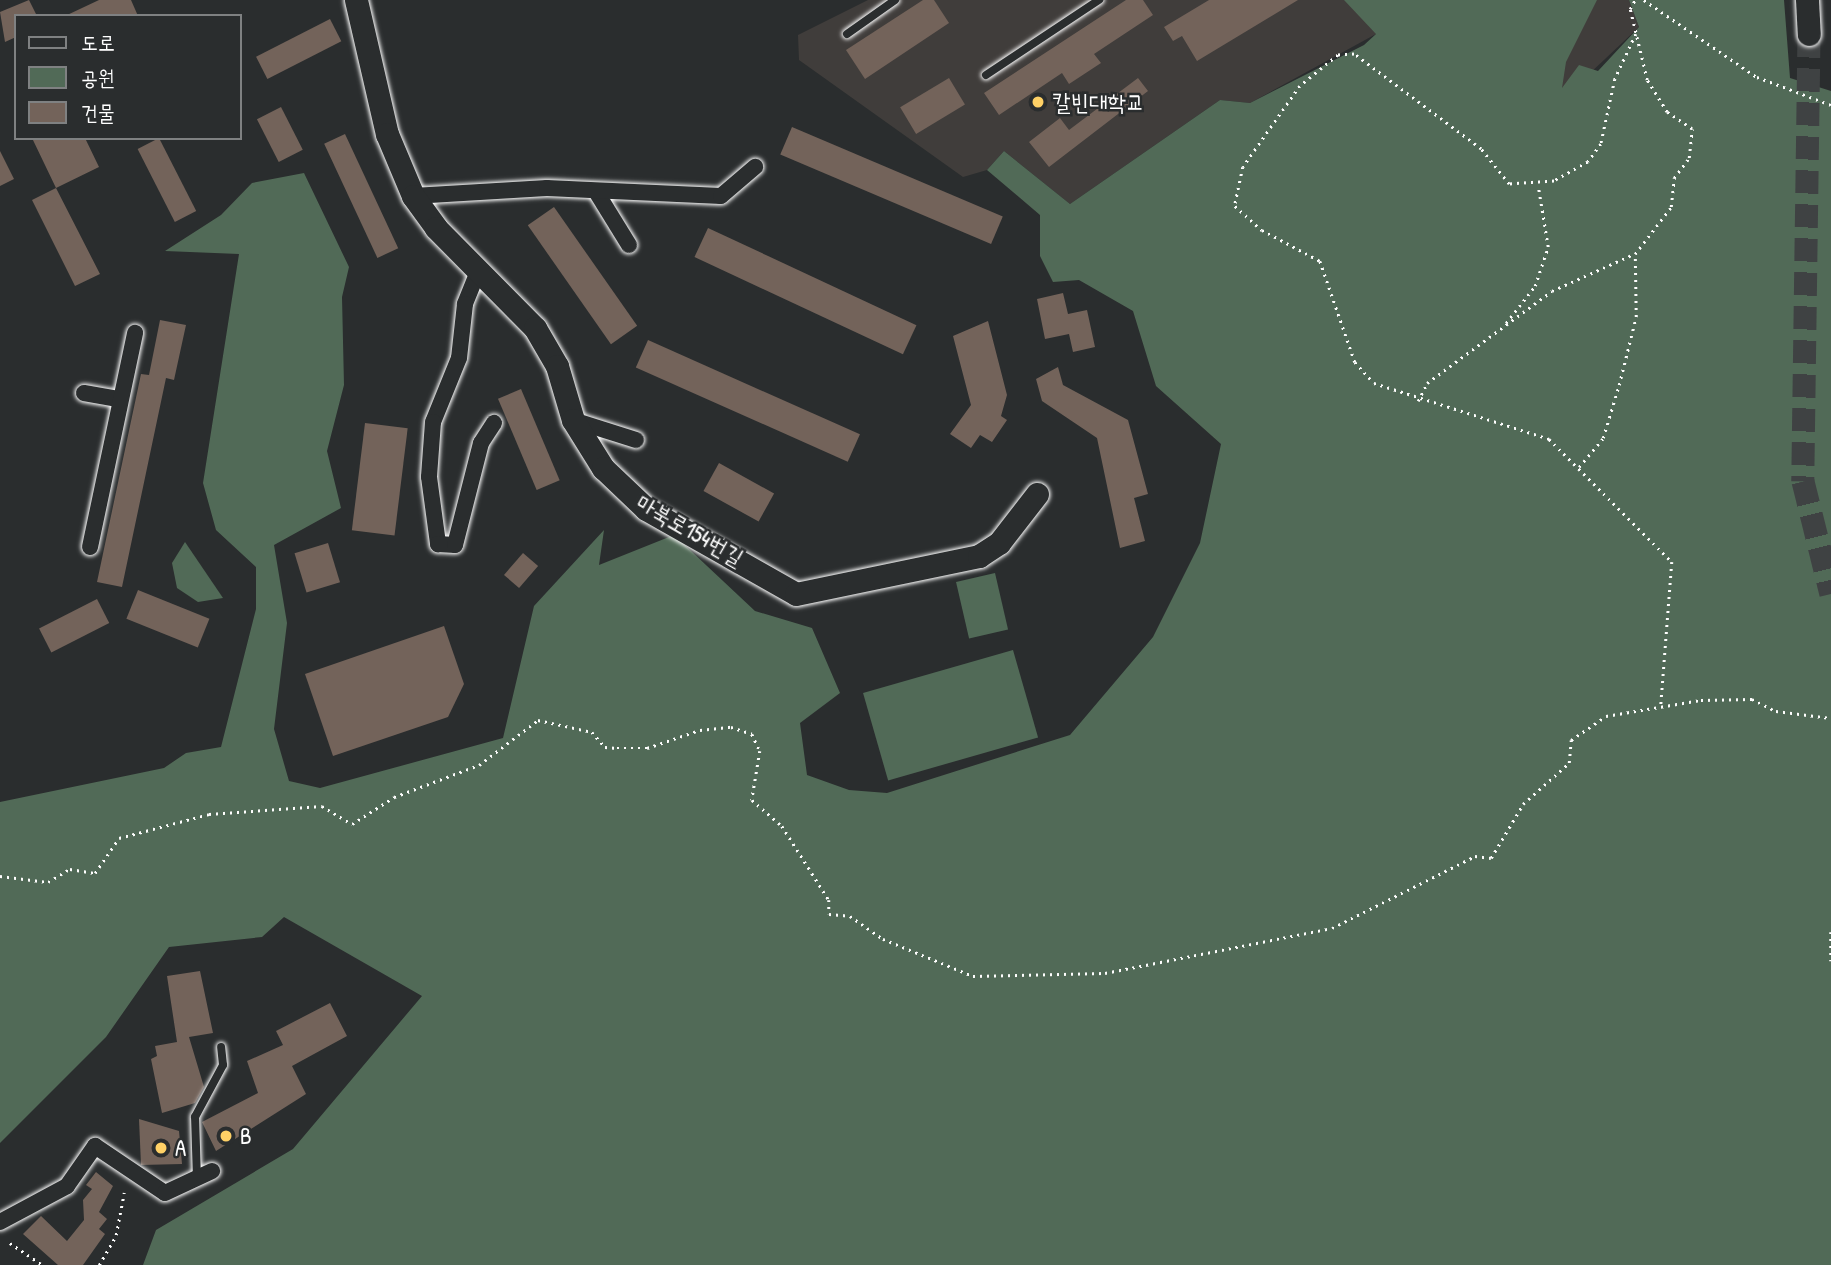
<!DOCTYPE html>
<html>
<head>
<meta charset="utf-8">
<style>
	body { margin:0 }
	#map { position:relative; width:1831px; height:1265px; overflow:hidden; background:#2a2d2e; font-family:"Patrick Hand","Poor Story",sans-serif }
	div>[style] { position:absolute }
	.built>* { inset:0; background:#403d3b }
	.green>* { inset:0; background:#516a57; transform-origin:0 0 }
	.building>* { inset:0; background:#73635a; transform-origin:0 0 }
	.secondary-tunnel>* { height:23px; margin-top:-11.5px; transform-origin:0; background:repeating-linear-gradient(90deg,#3f4243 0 23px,transparent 0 34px) }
	.path>* { height:2.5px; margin-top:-1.25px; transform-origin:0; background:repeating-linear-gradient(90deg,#fff 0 2px,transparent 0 7px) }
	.roads { filter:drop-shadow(0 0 2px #fff) drop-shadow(0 0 2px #fff) }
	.lane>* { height:8px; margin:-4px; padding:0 4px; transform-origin:4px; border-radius:4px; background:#2a2d2e }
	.street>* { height:16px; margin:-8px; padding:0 8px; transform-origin:8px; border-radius:8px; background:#2a2d2e }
	.secondary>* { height:23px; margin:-11.5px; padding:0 11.5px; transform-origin:11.5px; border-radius:11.5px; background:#2a2d2e }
	.dots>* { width:19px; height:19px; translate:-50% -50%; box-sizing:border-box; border:4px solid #2a2d2e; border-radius:50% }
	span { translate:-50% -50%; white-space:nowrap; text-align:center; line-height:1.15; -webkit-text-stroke:5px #2a2d2e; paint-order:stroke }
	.poi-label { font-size:23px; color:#fff }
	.left { translate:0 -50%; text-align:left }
	.street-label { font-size:23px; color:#fff }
	.legend { position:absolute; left:14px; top:14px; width:228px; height:126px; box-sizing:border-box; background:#2a2d2e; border:2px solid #7f8182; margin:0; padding:9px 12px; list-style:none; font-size:21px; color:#fff }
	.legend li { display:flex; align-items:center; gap:14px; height:35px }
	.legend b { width:35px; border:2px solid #7f8182 }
</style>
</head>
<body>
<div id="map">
	<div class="built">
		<div style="clip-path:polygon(868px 0,1629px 0,1639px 27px,1536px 124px,1376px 34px,1250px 103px,1220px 100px,1070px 204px,1004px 151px,987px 170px,963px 177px,799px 60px,798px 35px)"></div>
	</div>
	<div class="green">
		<div style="clip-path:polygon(1344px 0,1597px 0,1566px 62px,1562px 88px,1579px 65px,1598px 71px,1639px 27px,1629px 0,1784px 0,1790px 78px,1831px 91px,1831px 1265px,143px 1265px,156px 1230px,293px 1149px,422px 996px,284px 917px,262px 937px,169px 947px,106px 1037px,0 1143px,0 802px,164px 768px,186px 753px,221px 747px,256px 609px,256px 567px,216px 530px,203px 483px,239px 254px,165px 251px,221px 215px,252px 183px,304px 173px,349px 267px,342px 297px,344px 385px,327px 451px,341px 508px,274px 545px,287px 623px,274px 729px,289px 781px,320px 788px,503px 738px,534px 606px,604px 530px,599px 565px,674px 535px,755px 611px,812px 628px,840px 693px,800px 723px,807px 775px,849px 790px,887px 793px,1070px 735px,1153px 637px,1200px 543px,1221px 444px,1156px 386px,1133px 311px,1079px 280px,1053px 282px,1040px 256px,1040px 215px,987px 170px,1004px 151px,1070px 204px,1220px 100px,1250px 103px,1364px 45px,1376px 34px)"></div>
		<div style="clip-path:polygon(185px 542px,223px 598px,198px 602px,177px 588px,172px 563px)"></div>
		<div style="left:995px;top:573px;width:58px;height:40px;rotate:77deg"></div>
		<div style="left:1013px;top:650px;width:91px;height:156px;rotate:74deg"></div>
	</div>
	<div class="building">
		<div style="clip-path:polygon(29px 0,37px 16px,16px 16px,16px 37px,5px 42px,0 12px)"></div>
		<div style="clip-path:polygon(99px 0,131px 0,138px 16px,65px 16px)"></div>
		<div style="clip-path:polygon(923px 0,934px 0,949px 23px,865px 79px,846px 50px)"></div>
		<div style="clip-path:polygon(1126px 0,1143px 0,1153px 15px,1094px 54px,1101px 63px,1069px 84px,1062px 73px,999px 115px,984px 93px)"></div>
		<div style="clip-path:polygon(1209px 0,1298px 0,1197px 61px,1182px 36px,1173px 41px,1164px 27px)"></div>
		<div style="left:330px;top:19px;width:25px;height:83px;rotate:63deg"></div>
		<div style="left:949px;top:78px;width:31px;height:57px;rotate:59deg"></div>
		<div style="clip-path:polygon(1138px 78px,1148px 91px,1049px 167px,1029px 142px,1060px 118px,1069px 130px)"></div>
		<div style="left:281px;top:107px;width:48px;height:27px;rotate:63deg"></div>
		<div style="left:792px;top:127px;width:229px;height:30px;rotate:23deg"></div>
		<div style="left:345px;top:134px;width:126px;height:23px;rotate:65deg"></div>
		<div style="clip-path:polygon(32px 138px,85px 138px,99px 167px,56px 188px,100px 274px,75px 286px,32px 200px,56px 188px)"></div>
		<div style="left:159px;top:138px;width:82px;height:24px;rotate:63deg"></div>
		<div style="clip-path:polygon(0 151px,14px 179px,0 186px)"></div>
		<div style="left:554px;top:207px;width:145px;height:32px;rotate:55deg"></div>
		<div style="left:708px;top:228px;width:230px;height:32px;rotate:25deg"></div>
		<div style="clip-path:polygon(1063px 293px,1068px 314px,1087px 310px,1095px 347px,1073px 352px,1069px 334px,1045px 339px,1037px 299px)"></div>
		<div style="clip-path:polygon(160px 320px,186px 325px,174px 380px,166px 378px,122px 587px,97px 582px,141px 374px,149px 375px)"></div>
		<div style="clip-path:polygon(988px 321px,1007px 395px,1001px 416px,1007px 420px,992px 442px,980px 435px,971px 448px,950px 434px,971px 405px,953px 336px)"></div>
		<div style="left:648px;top:340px;width:232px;height:30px;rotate:24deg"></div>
		<div style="clip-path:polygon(1058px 367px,1063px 385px,1128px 420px,1148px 494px,1134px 498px,1145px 541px,1120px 548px,1097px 438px,1042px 401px,1036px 379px)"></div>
		<div style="left:521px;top:389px;width:99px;height:25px;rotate:67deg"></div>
		<div style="left:365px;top:423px;width:43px;height:108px;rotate:7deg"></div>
		<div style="left:719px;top:463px;width:63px;height:32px;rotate:29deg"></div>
		<div style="left:328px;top:543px;width:41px;height:35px;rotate:73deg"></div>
		<div style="left:523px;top:553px;width:20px;height:29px;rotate:41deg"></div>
		<div style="left:138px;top:590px;width:77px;height:31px;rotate:22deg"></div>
		<div style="left:97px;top:599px;width:27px;height:65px;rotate:63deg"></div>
		<div style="clip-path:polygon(444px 626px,464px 684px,448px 717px,333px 756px,305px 674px)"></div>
		<div style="clip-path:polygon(200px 971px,213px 1033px,189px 1037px,204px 1087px,195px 1103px,162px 1113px,151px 1059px,157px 1056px,155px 1046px,177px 1042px,167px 976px)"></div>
		<div style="clip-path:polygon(330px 1003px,347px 1036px,292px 1066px,306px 1094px,216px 1151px,202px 1122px,258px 1093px,247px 1061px,283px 1045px,276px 1031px)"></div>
		<div style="clip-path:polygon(139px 1119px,179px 1131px,182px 1164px,141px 1165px)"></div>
		<div style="clip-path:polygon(96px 1172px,113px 1186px,99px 1212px,107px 1219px,99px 1229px,105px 1234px,83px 1265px,58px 1265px,23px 1234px,41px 1216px,67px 1241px,84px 1220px,83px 1200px,92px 1189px,86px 1185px)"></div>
	</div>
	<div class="secondary-tunnel">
		<div style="left:1809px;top:34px;width:447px;rotate:90.8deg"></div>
		<div style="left:1803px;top:481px;width:116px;rotate:76.1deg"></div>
	</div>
	<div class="path">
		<div style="left:1644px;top:0;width:137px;rotate:34.3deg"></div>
		<div style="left:1757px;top:77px;width:79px;rotate:20.7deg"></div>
		<div style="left:1636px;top:34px;width:50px;rotate:115deg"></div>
		<div style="left:1615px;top:79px;width:66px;rotate:102.2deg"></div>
		<div style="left:1601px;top:144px;width:22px;rotate:126deg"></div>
		<div style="left:1588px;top:162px;width:39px;rotate:151deg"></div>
		<div style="left:1554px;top:181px;width:45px;rotate:176.2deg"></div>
		<div style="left:1509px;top:184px;width:45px;rotate:-128.7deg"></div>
		<div style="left:1481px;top:149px;width:159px;rotate:-143.2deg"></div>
		<div style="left:1354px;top:54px;width:16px;rotate:176deg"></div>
		<div style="left:1338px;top:55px;width:49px;rotate:140.8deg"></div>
		<div style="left:1300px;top:86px;width:99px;rotate:125.1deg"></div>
		<div style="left:1243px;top:167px;width:40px;rotate:102deg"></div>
		<div style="left:1235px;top:206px;width:36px;rotate:42deg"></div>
		<div style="left:1262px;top:230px;width:66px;rotate:28.1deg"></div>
		<div style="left:1320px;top:261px;width:107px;rotate:70.9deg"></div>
		<div style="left:1355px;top:362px;width:28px;rotate:48deg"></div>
		<div style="left:1374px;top:383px;width:184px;rotate:17.7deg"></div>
		<div style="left:1549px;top:439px;width:174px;rotate:45deg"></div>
		<div style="left:1672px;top:562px;width:144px;rotate:94.4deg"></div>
		<div style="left:1506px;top:323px;width:47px;rotate:-51.9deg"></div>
		<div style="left:1535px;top:286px;width:41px;rotate:-71.6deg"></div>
		<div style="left:1548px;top:247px;width:62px;rotate:-99.3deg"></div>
		<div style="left:1418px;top:401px;width:20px;rotate:-63deg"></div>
		<div style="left:1427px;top:383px;width:155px;rotate:-36.4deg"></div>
		<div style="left:1552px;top:291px;width:90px;rotate:-24.3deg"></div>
		<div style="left:1579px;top:467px;width:38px;rotate:-50deg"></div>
		<div style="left:1603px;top:438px;width:55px;rotate:-73.2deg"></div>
		<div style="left:1619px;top:385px;width:70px;rotate:-76deg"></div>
		<div style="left:1636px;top:317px;width:63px;rotate:-90.9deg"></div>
		<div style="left:1635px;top:254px;width:59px;rotate:-52.5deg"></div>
		<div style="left:1671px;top:207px;width:29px;rotate:-84deg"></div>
		<div style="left:1674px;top:178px;width:25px;rotate:-53deg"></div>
		<div style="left:1689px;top:158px;width:29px;rotate:-84deg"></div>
		<div style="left:1692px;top:129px;width:30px;rotate:-146deg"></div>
		<div style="left:1667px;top:112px;width:38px;rotate:-122deg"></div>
		<div style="left:1647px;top:80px;width:73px;rotate:-103.5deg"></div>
		<div style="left:1630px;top:9px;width:10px;rotate:-61deg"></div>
		<div style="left:0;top:876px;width:48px;rotate:7.1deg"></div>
		<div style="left:48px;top:882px;width:26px;rotate:-31deg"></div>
		<div style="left:70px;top:869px;width:25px;rotate:9deg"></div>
		<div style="left:95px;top:873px;width:42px;rotate:-55.6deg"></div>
		<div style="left:119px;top:838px;width:93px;rotate:-14.9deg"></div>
		<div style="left:209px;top:814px;width:113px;rotate:-4deg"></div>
		<div style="left:322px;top:806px;width:35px;rotate:31deg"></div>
		<div style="left:352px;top:824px;width:50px;rotate:-32.7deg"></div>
		<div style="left:394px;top:797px;width:91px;rotate:-20.6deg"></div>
		<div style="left:479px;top:765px;width:74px;rotate:-37.3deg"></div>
		<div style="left:538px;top:720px;width:55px;rotate:12.5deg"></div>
		<div style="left:592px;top:732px;width:20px;rotate:49deg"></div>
		<div style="left:605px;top:747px;width:12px;rotate:5deg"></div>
		<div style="left:617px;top:748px;width:30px"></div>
		<div style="left:647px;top:748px;width:56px;rotate:-18.8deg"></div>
		<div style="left:700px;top:730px;width:31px;rotate:-6deg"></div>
		<div style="left:731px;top:727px;width:22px;rotate:18deg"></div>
		<div style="left:752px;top:734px;width:19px;rotate:65deg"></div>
		<div style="left:760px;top:751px;width:50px;rotate:99.3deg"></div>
		<div style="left:752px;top:800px;width:40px;rotate:41deg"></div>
		<div style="left:782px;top:826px;width:88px;rotate:57.6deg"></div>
		<div style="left:829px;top:900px;width:14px;rotate:90deg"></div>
		<div style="left:829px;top:914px;width:21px;rotate:5deg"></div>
		<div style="left:850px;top:916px;width:40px;rotate:34.9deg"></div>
		<div style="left:883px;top:939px;width:97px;rotate:22.3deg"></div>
		<div style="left:973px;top:976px;width:132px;rotate:-1.3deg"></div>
		<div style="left:1105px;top:973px;width:231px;rotate:-11.2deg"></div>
		<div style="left:1332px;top:928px;width:160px;rotate:-26.7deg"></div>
		<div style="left:1475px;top:856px;width:16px;rotate:7deg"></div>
		<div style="left:1491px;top:858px;width:63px;rotate:-59.3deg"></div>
		<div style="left:1523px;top:804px;width:62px;rotate:-41.7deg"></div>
		<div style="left:1569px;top:763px;width:23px;rotate:-85deg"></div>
		<div style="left:1571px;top:740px;width:42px;rotate:-34.4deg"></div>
		<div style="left:1606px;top:716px;width:96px;rotate:-9.6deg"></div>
		<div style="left:1701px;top:700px;width:51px;rotate:-1.1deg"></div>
		<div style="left:1752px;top:699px;width:27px;rotate:27deg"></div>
		<div style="left:1776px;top:711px;width:55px;rotate:7.3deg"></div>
		<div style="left:1831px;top:932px;width:29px;rotate:90deg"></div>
		<div style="left:10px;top:1243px;width:40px;rotate:34deg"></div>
		<div style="left:99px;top:1265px;width:34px;rotate:-60deg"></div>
		<div style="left:116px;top:1235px;width:43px;rotate:-79.2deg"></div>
	</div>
	<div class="roads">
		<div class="lane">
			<div style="left:847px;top:34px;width:59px;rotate:-35.3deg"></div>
			<div style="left:986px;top:75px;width:136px;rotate:-33.6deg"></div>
			<div style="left:197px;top:1179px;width:62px;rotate:-91.8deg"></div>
			<div style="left:195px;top:1117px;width:59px;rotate:-61.7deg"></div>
			<div style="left:223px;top:1065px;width:18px;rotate:-96deg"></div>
		</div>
		<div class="street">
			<div style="left:597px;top:193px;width:61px;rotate:58.4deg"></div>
			<div style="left:413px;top:196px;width:134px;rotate:-3.4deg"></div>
			<div style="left:547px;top:188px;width:174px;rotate:2.6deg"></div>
			<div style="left:721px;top:196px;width:45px;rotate:-40.5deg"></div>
			<div style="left:479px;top:269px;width:38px;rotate:112deg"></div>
			<div style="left:465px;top:304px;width:54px;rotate:96.3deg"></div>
			<div style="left:459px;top:358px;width:69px;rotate:112.1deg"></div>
			<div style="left:433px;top:422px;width:55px;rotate:94.2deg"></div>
			<div style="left:429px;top:477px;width:68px;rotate:82.3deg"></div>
			<div style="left:438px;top:544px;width:17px;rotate:3deg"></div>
			<div style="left:455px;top:545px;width:105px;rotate:-75.7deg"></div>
			<div style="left:481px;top:443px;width:24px;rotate:-57deg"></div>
			<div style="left:84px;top:393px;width:36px;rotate:10deg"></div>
			<div style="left:573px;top:420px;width:66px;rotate:17.6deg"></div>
			<div style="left:90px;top:547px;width:219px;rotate:-78.1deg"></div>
			<div style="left:0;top:1222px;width:76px;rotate:-28.2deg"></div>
			<div style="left:67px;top:1186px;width:49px;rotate:-55deg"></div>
			<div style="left:95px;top:1146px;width:84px;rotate:33.9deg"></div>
			<div style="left:165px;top:1193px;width:52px;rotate:-25.1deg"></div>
		</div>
		<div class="secondary">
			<div style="left:356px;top:0;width:138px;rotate:77deg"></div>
			<div style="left:387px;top:134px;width:67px;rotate:67.2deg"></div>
			<div style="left:413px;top:196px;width:39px;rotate:54deg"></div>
			<div style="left:436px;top:228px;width:141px;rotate:45.3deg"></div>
			<div style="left:535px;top:328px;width:44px;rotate:59.9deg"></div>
			<div style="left:557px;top:366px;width:56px;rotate:73.5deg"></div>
			<div style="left:573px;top:420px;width:57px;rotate:58deg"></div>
			<div style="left:603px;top:468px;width:59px;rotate:43.6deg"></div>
			<div style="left:646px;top:509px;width:172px;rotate:29.5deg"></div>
			<div style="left:796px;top:594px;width:187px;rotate:-11.7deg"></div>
			<div style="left:979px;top:556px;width:24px;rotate:-33deg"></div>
			<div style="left:999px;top:543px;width:62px;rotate:-52.2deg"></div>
			<div style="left:1807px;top:0;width:34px;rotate:87deg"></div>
		</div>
	</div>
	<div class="dots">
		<div style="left:1038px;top:102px;background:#ffd166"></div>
		<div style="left:226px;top:1136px;background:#ffd166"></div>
		<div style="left:161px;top:1148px;background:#ffd166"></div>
	</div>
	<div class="poi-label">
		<span class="left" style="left:1052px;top:102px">칼빈대학교</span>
		<span class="left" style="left:240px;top:1136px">B</span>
		<span class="left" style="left:175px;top:1148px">A</span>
	</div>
	<div class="street-label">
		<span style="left:690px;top:530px;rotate:30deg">마북로154번길</span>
	</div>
	<ul class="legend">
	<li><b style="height:9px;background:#2a2d2e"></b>도로</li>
	<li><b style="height:19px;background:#516a57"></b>공원</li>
	<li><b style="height:19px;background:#73635a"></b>건물</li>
	</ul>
</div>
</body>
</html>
